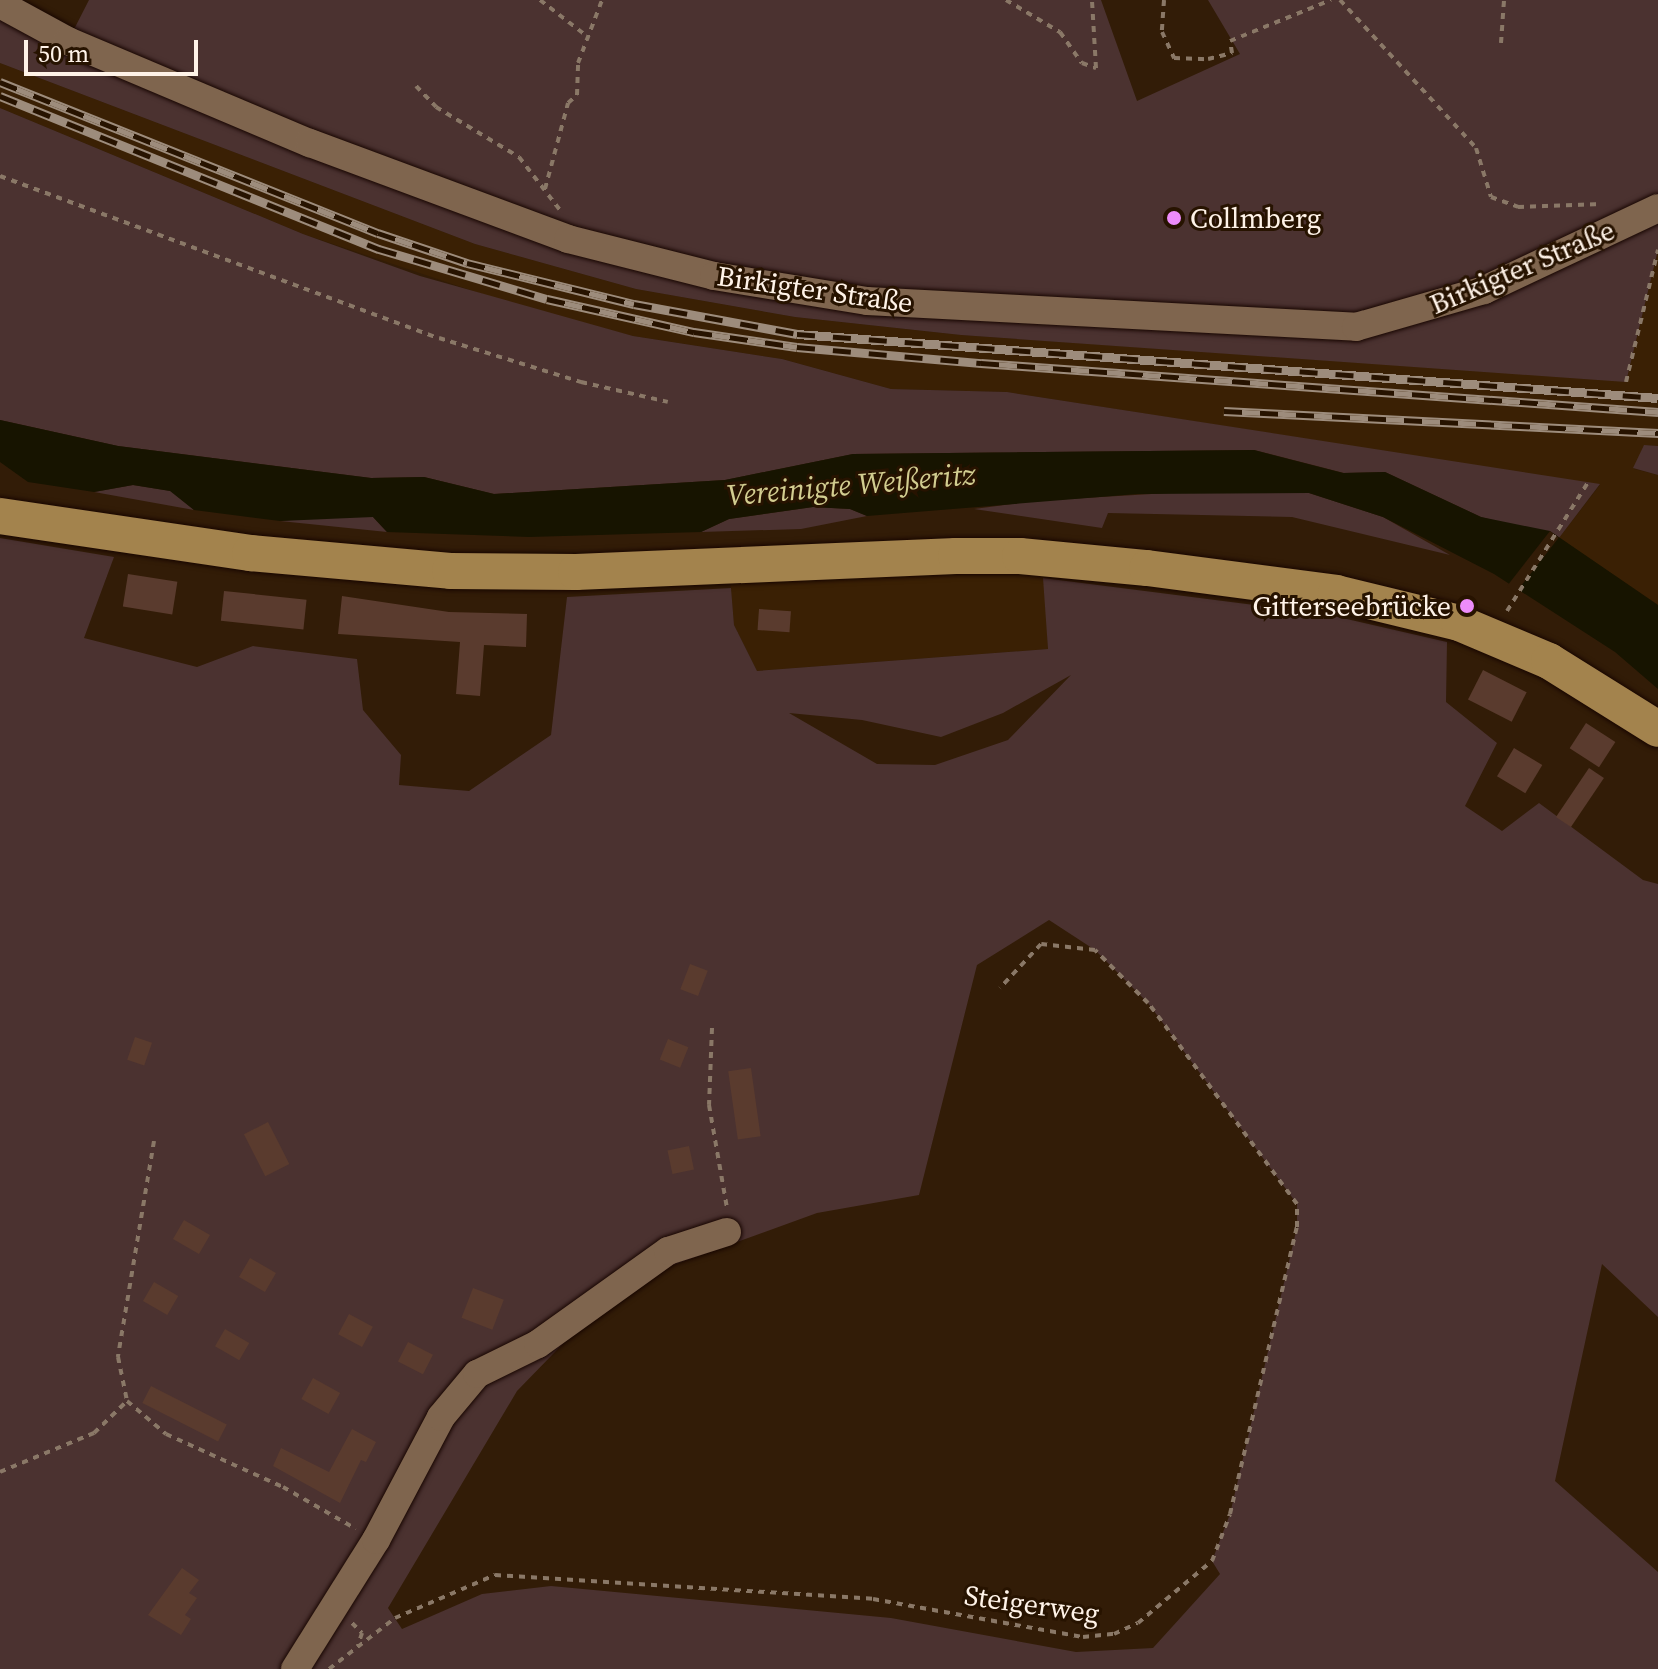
<!DOCTYPE html>
<html>
<head>
<meta charset="utf-8">
<style>
	body { margin:0 }
	#map { position:relative; width:1658px; height:1669px; overflow:hidden; background:#321c07; font-family:"Source Serif 4",serif }
	div>[style] { position:absolute }
	.built>* { inset:0; background:#3a2004 }
	.green>* { inset:0; background:#4b3230 }
	.water>* { inset:0; background:#171400 }
	.pier>* { inset:0; background:#321c07; transform-origin:0 0 }
	.building>* { inset:0; background:#5a3b2e; transform-origin:0 0 }
	.path>* { height:4px; margin-top:-2px; transform-origin:0; background:repeating-linear-gradient(90deg,#8a7867 0 6px,transparent 0 12px) }
	.roads { filter:drop-shadow(0 0 2px #180600) drop-shadow(0 0 2px #180600) }
	.minor>* { height:28px; margin:-14px; padding:0 14px; transform-origin:14px; border-radius:14px; background:#7f654e }
	.major>* { height:36px; margin:-18px; padding:0 18px; transform-origin:18px; border-radius:18px; background:#a3834d }
	.rail>* { height:9px; margin-top:-4.5px; transform-origin:0; background:repeating-linear-gradient(90deg,#271300 0 18px,#9d8c7c 0 36px); box-sizing:border-box; border-block:2px solid #9d8c7c }
	.dots>* { width:22px; height:22px; translate:-50% -50%; box-sizing:border-box; border:4px solid #271300; border-radius:50% }
	span { translate:-50% -50%; white-space:nowrap; text-align:center; line-height:1.15; -webkit-text-stroke:6px #271300; paint-order:stroke }
	.poi-label { font-size:28px; color:#fff3e8 }
	.left { translate:0 -50%; text-align:left }
	.right { translate:-100% -50%; text-align:right }
	.street-label { font-size:28px; color:#fff3e8 }
	.water-label { font-size:30px; color:#d2cd90; font-style:italic }
	.scale { position:absolute; left:24px; top:40px; width:174px; height:36px; box-sizing:border-box; border:4px solid #fff3e8; border-top:0; padding-left:10px; font-size:24px; line-height:28px; white-space:nowrap; color:#fff3e8; -webkit-text-stroke:6px #271300; paint-order:stroke }
</style>
</head>
<body>
<div id="map">
	<div class="built">
		<div style="clip-path:polygon(0 63px,475px 244px,636px 289px,795px 317px,961px 335px,1626px 381px,1658px 250px,1658px 446px,1644px 445px,1634px 469px,1658px 475px,1658px 605px,1559px 538px,1600px 485px,1007px 392px,891px 389px,782px 359px,633px 336px,524px 308px,303px 234px,0 108px)"></div>
		<div style="clip-path:polygon(1044px 570px,1048px 649px,757px 671px,734px 625px,730px 579px)"></div>
	</div>
	<div class="green">
		<div style="clip-path:polygon(89px 0,1101px 0,1137px 101px,1240px 54px,1208px 0,1658px 0,1658px 250px,1626px 382px,961px 335px,795px 317px,636px 289px,475px 244px,0 63px,0 4px,68px 41px)"></div>
		<div style="clip-path:polygon(0 108px,303px 234px,420px 276px,633px 336px,782px 359px,891px 389px,1007px 392px,1600px 484px,1559px 538px,1481px 517px,1385px 472px,1344px 473px,1254px 450px,853px 454px,725px 480px,494px 494px,424px 477px,371px 478px,118px 446px,0 420px)"></div>
		<div style="clip-path:polygon(1644px 445px,1658px 446px,1658px 475px,1633px 468px)"></div>
		<div style="clip-path:polygon(133px 485px,171px 491px,194px 510px,94px 492px)"></div>
		<div style="clip-path:polygon(1236px 489px,1309px 493px,1383px 517px,1450px 555px,1292px 517px,1108px 513px,1102px 528px,974px 509px,1034px 501px)"></div>
		<div style="clip-path:polygon(813px 507px,850px 509px,867px 516px,801px 529px,701px 532px,729px 519px)"></div>
		<div style="clip-path:polygon(354px 515px,373px 517px,387px 532px,280px 521px)"></div>
		<div style="clip-path:polygon(evenodd,0 538px,114px 557px,84px 638px,197px 667px,253px 646px,357px 659px,363px 710px,401px 755px,399px 785px,469px 791px,551px 735px,567px 597px,731px 588px,734px 625px,757px 671px,1048px 649px,1043px 578px,1325px 614px,1447px 642px,1446px 702px,1497px 743px,1465px 806px,1502px 831px,1539px 803px,1643px 880px,1658px 884px,1658px 1317px,1602px 1264px,1555px 1481px,1658px 1572px,1658px 1669px,0 1669px,0 538px,1071px 675px,1008px 740px,935px 765px,877px 764px,789px 713px,862px 720px,941px 737px,1003px 713px,1071px 675px,0 538px,1049px 920px,1095px 950px,1148px 1003px,1297px 1204px,1297px 1227px,1230px 1514px,1212px 1561px,1220px 1574px,1153px 1648px,1076px 1652px,891px 1618px,551px 1586px,482px 1594px,402px 1629px,388px 1608px,517px 1391px,586px 1320px,665px 1268px,817px 1213px,919px 1195px,977px 965px,1049px 920px)"></div>
	</div>
	<div class="water">
		<div style="clip-path:polygon(0 420px,118px 446px,371px 478px,424px 477px,494px 494px,725px 480px,853px 454px,1254px 450px,1343px 473px,1385px 472px,1481px 517px,1550px 531px,1658px 605px,1658px 689px,1615px 652px,1494px 574px,1383px 517px,1309px 493px,1137px 494px,867px 516px,850px 509px,813px 507px,729px 519px,701px 532px,529px 537px,387px 532px,373px 517px,280px 521px,194px 510px,170px 491px,133px 485px,94px 492px,28px 482px,0 462px)"></div>
	</div>
	<div class="pier">
		<div style="left:1550px;top:531px;width:11px;height:70px;rotate:38deg"></div>
	</div>
	<div class="building">
		<div style="left:128px;top:574px;width:50px;height:33px;rotate:9deg"></div>
		<div style="left:224px;top:591px;width:83px;height:30px;rotate:6deg"></div>
		<div style="clip-path:polygon(342px 596px,449px 612px,527px 614px,526px 647px,484px 645px,480px 696px,456px 694px,460px 642px,338px 634px)"></div>
		<div style="left:759px;top:609px;width:32px;height:21px;rotate:4deg"></div>
		<div style="left:1483px;top:670px;width:49px;height:33px;rotate:27deg"></div>
		<div style="left:1586px;top:723px;width:35px;height:30px;rotate:33deg"></div>
		<div style="left:1514px;top:748px;width:33px;height:33px;rotate:31deg"></div>
		<div style="left:1589px;top:768px;width:18px;height:59px;rotate:34deg"></div>
		<div style="left:690px;top:964px;width:19px;height:27px;rotate:21deg"></div>
		<div style="left:135px;top:1037px;width:18px;height:24px;rotate:19deg"></div>
		<div style="left:668px;top:1039px;width:22px;height:22px;rotate:22deg"></div>
		<div style="left:751px;top:1068px;width:69px;height:23px;rotate:82deg"></div>
		<div style="left:268px;top:1122px;width:47px;height:27px;rotate:63deg"></div>
		<div style="left:689px;top:1146px;width:24px;height:22px;rotate:78deg"></div>
		<div style="left:184px;top:1220px;width:30px;height:22px;rotate:30deg"></div>
		<div style="left:250px;top:1258px;width:30px;height:22px;rotate:30deg"></div>
		<div style="left:154px;top:1282px;width:28px;height:22px;rotate:30deg"></div>
		<div style="left:473px;top:1288px;width:33px;height:32px;rotate:21deg"></div>
		<div style="left:349px;top:1314px;width:27px;height:23px;rotate:28deg"></div>
		<div style="left:225px;top:1329px;width:28px;height:20px;rotate:30deg"></div>
		<div style="left:408px;top:1342px;width:28px;height:22px;rotate:27deg"></div>
		<div style="left:313px;top:1378px;width:31px;height:24px;rotate:29deg"></div>
		<div style="left:151px;top:1386px;width:85px;height:19px;rotate:27deg"></div>
		<div style="clip-path:polygon(352px 1429px,376px 1442px,366px 1462px,361px 1460px,340px 1503px,273px 1466px,281px 1448px,329px 1472px)"></div>
		<div style="clip-path:polygon(182px 1568px,199px 1580px,189px 1593px,197px 1598px,185px 1615px,191px 1619px,181px 1635px,148px 1615px)"></div>
	</div>
	<div class="path">
		<div style="left:540px;top:0;width:61px;rotate:37.6deg"></div>
		<div style="left:1006px;top:0;width:63px;rotate:30.7deg"></div>
		<div style="left:1060px;top:32px;width:38px;rotate:55deg"></div>
		<div style="left:1082px;top:63px;width:15px;rotate:20deg"></div>
		<div style="left:1096px;top:68px;width:68px;rotate:-93.4deg"></div>
		<div style="left:1164px;top:0;width:32px;rotate:94deg"></div>
		<div style="left:1162px;top:32px;width:29px;rotate:65deg"></div>
		<div style="left:1174px;top:58px;width:34px;rotate:2deg"></div>
		<div style="left:1208px;top:59px;width:25px;rotate:-14deg"></div>
		<div style="left:1232px;top:53px;width:12px;rotate:-99deg"></div>
		<div style="left:1230px;top:41px;width:109px;rotate:-22.1deg"></div>
		<div style="left:1340px;top:0;width:201px;rotate:47.4deg"></div>
		<div style="left:1476px;top:148px;width:51px;rotate:73deg"></div>
		<div style="left:1491px;top:197px;width:29px;rotate:20deg"></div>
		<div style="left:1518px;top:207px;width:84px;rotate:-2deg"></div>
		<div style="left:1501px;top:43px;width:43px;rotate:-86deg"></div>
		<div style="left:416px;top:86px;width:29px;rotate:46deg"></div>
		<div style="left:436px;top:107px;width:97px;rotate:31.1deg"></div>
		<div style="left:519px;top:157px;width:67px;rotate:52.3deg"></div>
		<div style="left:0;top:176px;width:468px;rotate:20.3deg"></div>
		<div style="left:439px;top:338px;width:149px;rotate:17.2deg"></div>
		<div style="left:581px;top:382px;width:89px;rotate:12.9deg"></div>
		<div style="left:545px;top:189px;width:89px;rotate:-75deg"></div>
		<div style="left:568px;top:103px;width:12px;rotate:-42deg"></div>
		<div style="left:577px;top:95px;width:32px;rotate:-88deg"></div>
		<div style="left:578px;top:63px;width:67px;rotate:-69.1deg"></div>
		<div style="left:1626px;top:382px;width:136px;rotate:-76.4deg"></div>
		<div style="left:1507px;top:611px;width:154px;rotate:-57.8deg"></div>
		<div style="left:712px;top:1028px;width:77px;rotate:92.2deg"></div>
		<div style="left:709px;top:1105px;width:105px;rotate:80.1deg"></div>
		<div style="left:154px;top:1141px;width:219px;rotate:99.5deg"></div>
		<div style="left:118px;top:1357px;width:45px;rotate:78.4deg"></div>
		<div style="left:127px;top:1401px;width:51px;rotate:40.2deg"></div>
		<div style="left:166px;top:1434px;width:128px;rotate:24.4deg"></div>
		<div style="left:283px;top:1487px;width:84px;rotate:29.9deg"></div>
		<div style="left:0;top:1472px;width:102px;rotate:-22.5deg"></div>
		<div style="left:94px;top:1433px;width:46px;rotate:-44.1deg"></div>
		<div style="left:352px;top:1623px;width:14px;rotate:45deg"></div>
		<div style="left:362px;top:1633px;width:13px;rotate:108deg"></div>
		<div style="left:329px;top:1669px;width:83px;rotate:-37.7deg"></div>
		<div style="left:395px;top:1618px;width:109px;rotate:-23.3deg"></div>
		<div style="left:495px;top:1575px;width:379px;rotate:3.6deg"></div>
		<div style="left:873px;top:1599px;width:213px;rotate:10.3deg"></div>
		<div style="left:1083px;top:1637px;width:31px;rotate:-6deg"></div>
		<div style="left:1114px;top:1634px;width:26px;rotate:-25deg"></div>
		<div style="left:1138px;top:1623px;width:97px;rotate:-40deg"></div>
		<div style="left:1212px;top:1561px;width:50px;rotate:-69deg"></div>
		<div style="left:1230px;top:1514px;width:295px;rotate:-76.9deg"></div>
		<div style="left:1297px;top:1227px;width:23px;rotate:-90deg"></div>
		<div style="left:1297px;top:1204px;width:250px;rotate:-126.5deg"></div>
		<div style="left:1148px;top:1003px;width:75px;rotate:-135deg"></div>
		<div style="left:1095px;top:950px;width:54px;rotate:-173.7deg"></div>
		<div style="left:1041px;top:944px;width:60px;rotate:133deg"></div>
	</div>
	<div class="roads">
		<div class="minor">
			<div style="left:0;top:4px;width:77px;rotate:28.6deg"></div>
			<div style="left:68px;top:41px;width:263px;rotate:22.9deg"></div>
			<div style="left:310px;top:143px;width:275px;rotate:20.4deg"></div>
			<div style="left:568px;top:239px;width:151px;rotate:14.2deg"></div>
			<div style="left:714px;top:276px;width:155px;rotate:9.3deg"></div>
			<div style="left:867px;top:301px;width:490px;rotate:3deg"></div>
			<div style="left:1356px;top:327px;width:133px;rotate:-16.1deg"></div>
			<div style="left:1484px;top:290px;width:192px;rotate:-25.2deg"></div>
			<div style="left:295px;top:1669px;width:152px;rotate:-57.9deg"></div>
			<div style="left:376px;top:1540px;width:139px;rotate:-62.1deg"></div>
			<div style="left:441px;top:1417px;width:56px;rotate:-50.1deg"></div>
			<div style="left:477px;top:1374px;width:68px;rotate:-26.2deg"></div>
			<div style="left:538px;top:1344px;width:160px;rotate:-35.6deg"></div>
			<div style="left:668px;top:1251px;width:62px;rotate:-17.9deg"></div>
		</div>
		<div class="major">
			<div style="left:0;top:516px;width:253px;rotate:8.4deg"></div>
			<div style="left:250px;top:553px;width:201px;rotate:5.1deg"></div>
			<div style="left:450px;top:571px;width:126px;rotate:0.5deg"></div>
			<div style="left:576px;top:572px;width:380px;rotate:-2.4deg"></div>
			<div style="left:956px;top:556px;width:64px"></div>
			<div style="left:1020px;top:556px;width:128px;rotate:5.4deg"></div>
			<div style="left:1147px;top:568px;width:191px;rotate:7.5deg"></div>
			<div style="left:1336px;top:593px;width:127px;rotate:13.7deg"></div>
			<div style="left:1459px;top:623px;width:98px;rotate:22.9deg"></div>
			<div style="left:1549px;top:661px;width:128px;rotate:32deg"></div>
		</div>
	</div>
	<div class="rail">
		<div style="left:0;top:82px;width:407px;rotate:21.8deg"></div>
		<div style="left:378px;top:233px;width:94px;rotate:18.6deg"></div>
		<div style="left:467px;top:263px;width:172px;rotate:13.8deg"></div>
		<div style="left:634px;top:304px;width:166px;rotate:10.4deg"></div>
		<div style="left:797px;top:334px;width:863px;rotate:4.25deg"></div>
		<div style="left:0;top:96px;width:409px;rotate:22deg"></div>
		<div style="left:379px;top:249px;width:175px;rotate:16.6deg"></div>
		<div style="left:547px;top:299px;width:151px;rotate:12.7deg"></div>
		<div style="left:694px;top:332px;width:104px;rotate:8.3deg"></div>
		<div style="left:797px;top:347px;width:185px;rotate:5deg"></div>
		<div style="left:981px;top:363px;width:679px;rotate:4.14deg"></div>
		<div style="left:1224px;top:411px;width:435px;rotate:2.9deg"></div>
	</div>
	<div class="dots">
		<div style="left:1174px;top:218px;background:#ed8cfa"></div>
		<div style="left:1467px;top:606px;background:#ed8cfa"></div>
	</div>
	<div class="poi-label">
		<span class="left" style="left:1190px;top:218px">Collmberg</span>
		<span class="right" style="left:1451px;top:606px">Gitterseebrücke</span>
	</div>
	<div class="street-label">
		<span style="left:1522px;top:267px;rotate:-23deg">Birkigter Straße</span>
		<span style="left:815px;top:289px;rotate:8deg">Birkigter Straße</span>
		<span style="left:1032px;top:1604px;rotate:8deg">Steigerweg</span>
	</div>
	<div class="water-label">
		<span style="left:851px;top:485px;rotate:-5deg">Vereinigte Weißeritz</span>
	</div>
	<div class="scale">50 m</div>
</div>
</body>
</html>
